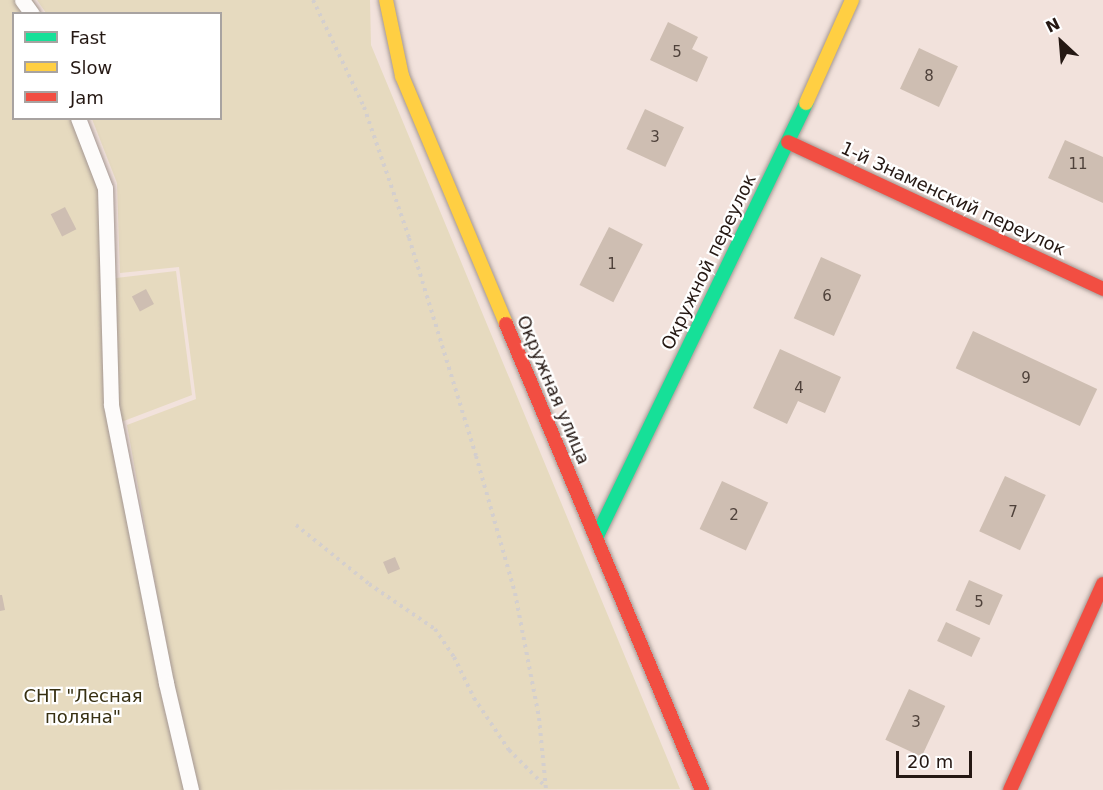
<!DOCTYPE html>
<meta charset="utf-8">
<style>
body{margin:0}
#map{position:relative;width:1103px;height:790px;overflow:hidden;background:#f2e2dc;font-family:"DejaVu Sans",sans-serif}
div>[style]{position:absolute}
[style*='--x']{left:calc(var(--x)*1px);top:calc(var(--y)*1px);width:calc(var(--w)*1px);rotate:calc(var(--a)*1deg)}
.green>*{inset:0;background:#e6dabf}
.building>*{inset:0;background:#cebeb2;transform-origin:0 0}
.path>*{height:4px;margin-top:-2px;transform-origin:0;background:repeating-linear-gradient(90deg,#d4cfce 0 3px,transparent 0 7.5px)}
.roads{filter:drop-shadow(0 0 2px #a49792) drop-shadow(0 0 2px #a49792)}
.lane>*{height:15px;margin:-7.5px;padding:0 7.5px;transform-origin:7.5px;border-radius:7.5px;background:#fdfbfa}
.fast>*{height:14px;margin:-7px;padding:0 7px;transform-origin:7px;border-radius:7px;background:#16e098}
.slow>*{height:14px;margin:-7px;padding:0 7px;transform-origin:7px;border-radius:7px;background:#ffcf43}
.jam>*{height:14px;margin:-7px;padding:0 7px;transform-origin:7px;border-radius:7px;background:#f24e42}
span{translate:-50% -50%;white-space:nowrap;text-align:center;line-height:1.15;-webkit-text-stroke:4.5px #fff;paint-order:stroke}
.number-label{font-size:15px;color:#4f423b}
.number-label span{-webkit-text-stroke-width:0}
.street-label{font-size:18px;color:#251813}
.park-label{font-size:18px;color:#373012}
.legend{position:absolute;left:12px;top:12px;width:210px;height:108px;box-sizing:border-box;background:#fff;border:2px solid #a8a3a1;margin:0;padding:8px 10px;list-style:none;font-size:18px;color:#251813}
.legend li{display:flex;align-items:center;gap:12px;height:30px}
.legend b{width:30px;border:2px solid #a8a3a1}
.north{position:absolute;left:1031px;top:12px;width:60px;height:60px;-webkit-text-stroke:4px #fff;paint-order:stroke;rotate:334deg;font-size:16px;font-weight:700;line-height:24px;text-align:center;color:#251813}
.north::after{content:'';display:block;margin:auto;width:21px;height:27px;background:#251813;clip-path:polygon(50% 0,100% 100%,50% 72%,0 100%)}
.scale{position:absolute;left:896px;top:751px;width:76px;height:27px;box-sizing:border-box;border:3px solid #251813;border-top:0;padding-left:8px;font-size:18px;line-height:21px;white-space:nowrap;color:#251813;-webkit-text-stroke:4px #fff;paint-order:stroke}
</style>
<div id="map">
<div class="green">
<i style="clip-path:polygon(0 0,33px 0,41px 13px,14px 14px,14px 118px,86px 119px,112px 187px,116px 278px,176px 271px,192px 395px,108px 427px,186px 790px,0 790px)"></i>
<i style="clip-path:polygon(37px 0,370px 0,371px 45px,680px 789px,198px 790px,172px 679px,127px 425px,196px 399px,179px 267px,120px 273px,117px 183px,92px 119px,220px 118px,220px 14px,46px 13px)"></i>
</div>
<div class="building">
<i style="clip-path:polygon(668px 22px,698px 37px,692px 49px,708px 57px,697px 82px,650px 60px)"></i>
<i style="left:919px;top:48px;width:43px;height:45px;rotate:25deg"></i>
<i style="left:645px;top:109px;width:43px;height:44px;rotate:25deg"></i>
<i style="clip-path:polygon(1065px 140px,1103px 157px,1103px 203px,1048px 178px)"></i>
<i style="left:65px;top:207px;width:25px;height:16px;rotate:63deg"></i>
<i style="left:609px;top:227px;width:38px;height:65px;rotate:27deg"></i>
<i style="left:821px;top:257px;width:44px;height:67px;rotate:24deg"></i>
<i style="left:146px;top:289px;width:17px;height:16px;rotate:62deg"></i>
<i style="left:973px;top:331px;width:137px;height:41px;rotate:25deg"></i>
<i style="clip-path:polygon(780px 349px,841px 377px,825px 413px,798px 401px,787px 424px,753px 408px)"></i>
<i style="left:1005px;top:476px;width:45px;height:61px;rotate:25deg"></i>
<i style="left:722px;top:481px;width:51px;height:53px;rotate:25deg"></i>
<i style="left:395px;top:557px;width:13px;height:13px;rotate:67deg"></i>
<i style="left:969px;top:580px;width:37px;height:33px;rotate:24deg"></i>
<i style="clip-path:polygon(0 595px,2px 595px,5px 610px,0 611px)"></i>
<i style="left:946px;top:622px;width:38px;height:21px;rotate:25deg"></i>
<i style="left:909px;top:689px;width:40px;height:56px;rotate:25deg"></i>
</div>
<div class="path">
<i style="--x:313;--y:0;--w:119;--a:64.5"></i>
<i style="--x:364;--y:107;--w:139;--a:71"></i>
<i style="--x:409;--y:238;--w:228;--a:72.9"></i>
<i style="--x:476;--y:456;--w:142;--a:74.1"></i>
<i style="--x:515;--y:593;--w:127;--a:79.1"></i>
<i style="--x:539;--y:718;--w:72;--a:84.4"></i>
<i style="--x:296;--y:525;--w:94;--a:38.9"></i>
<i style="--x:369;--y:584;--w:80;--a:34.3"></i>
<i style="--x:435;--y:629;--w:34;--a:56"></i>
<i style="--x:454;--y:657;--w:46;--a:64"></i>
<i style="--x:474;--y:698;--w:63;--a:56.1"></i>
<i style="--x:509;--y:750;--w:51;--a:45"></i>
</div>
<div class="roads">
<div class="lane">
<i style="--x:22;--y:0;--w:17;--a:54"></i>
<i style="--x:78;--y:118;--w:75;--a:68.9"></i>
<i style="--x:105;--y:188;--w:217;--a:88.4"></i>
<i style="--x:111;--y:405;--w:283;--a:78.8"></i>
<i style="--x:166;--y:683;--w:110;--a:76.8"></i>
</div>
<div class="fast">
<i style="--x:596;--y:538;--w:483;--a:-64.2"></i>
</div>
<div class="slow">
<i style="--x:386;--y:0;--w:78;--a:78.1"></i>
<i style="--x:402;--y:76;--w:269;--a:67.2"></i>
<i style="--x:806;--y:103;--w:113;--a:-65.9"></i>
</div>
<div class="jam">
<i style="--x:788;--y:142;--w:348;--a:25"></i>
<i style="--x:506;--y:324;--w:506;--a:67.19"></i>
<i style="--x:1010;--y:790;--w:226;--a:-65.7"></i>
</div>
</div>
<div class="number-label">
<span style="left:677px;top:53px">5</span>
<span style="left:929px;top:77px">8</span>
<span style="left:655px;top:138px">3</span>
<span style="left:1078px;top:165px">11</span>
<span style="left:612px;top:265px">1</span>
<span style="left:827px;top:297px">6</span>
<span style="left:1026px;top:379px">9</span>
<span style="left:799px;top:389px">4</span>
<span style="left:1013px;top:513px">7</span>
<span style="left:734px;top:516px">2</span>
<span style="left:979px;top:603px">5</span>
<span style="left:916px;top:723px">3</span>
</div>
<div class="street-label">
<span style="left:953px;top:199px;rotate:25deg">1-й Знаменский переулок</span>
<span style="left:709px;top:262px;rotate:-64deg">Окружной переулок</span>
<span style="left:553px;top:390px;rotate:67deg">Окружная улица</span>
</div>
<div class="park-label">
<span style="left:83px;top:707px">СНТ "Лесная<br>поляна"</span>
</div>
<ul class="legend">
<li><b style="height:8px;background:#16e098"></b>Fast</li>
<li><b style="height:8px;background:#ffcf43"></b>Slow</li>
<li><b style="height:8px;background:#f24e42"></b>Jam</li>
</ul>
<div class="north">N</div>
<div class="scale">20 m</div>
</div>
